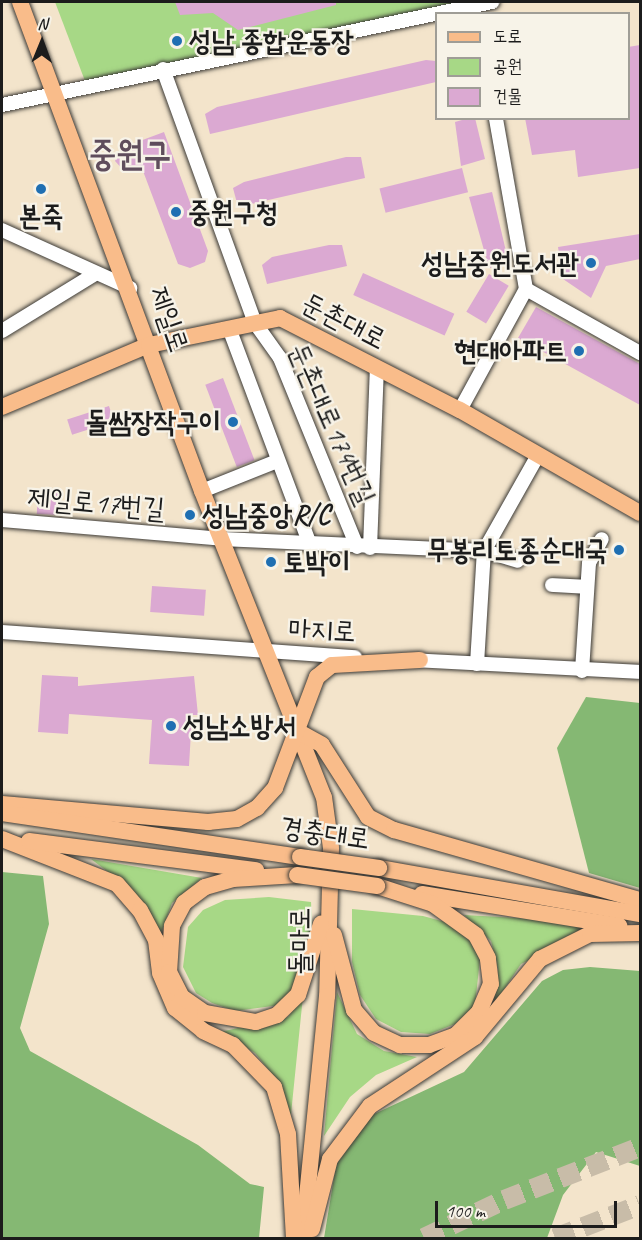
<!DOCTYPE html>
<meta charset="utf-8">
<style>
body{margin:0}
#map{position:relative;width:642px;height:1240px;overflow:hidden;background:#f3e4cb;font-family:Caveat,"Poor Story",sans-serif}
div>[style]{position:absolute}
[style*='--x']{left:calc(var(--x)*1px);top:calc(var(--y)*1px);width:calc(var(--w)*1px);rotate:calc(var(--a)*1deg)}
.green>*{inset:0;background:#a7d886}
.forest>*{inset:0;background:#85b873}
.building>*{inset:0;background:#dba9d2;transform-origin:0 0}
.highway-tunnel>*{height:20px;margin-top:-10px;transform-origin:0;background:repeating-linear-gradient(90deg,#c8bca8 0 20px,transparent 0 30px)}
.roads{filter:drop-shadow(0 0 2px #3c3a36) drop-shadow(0 0 2px #3c3a36)}
.minor>*{height:14px;margin:-7px;padding:0 7px;transform-origin:7px;border-radius:7px;background:#fff}
.major>*{height:16px;margin:-8px;padding:0 8px;transform-origin:8px;border-radius:8px;background:#f9bc8a}
.bridges{filter:drop-shadow(0 0 2px #3c3a36) drop-shadow(0 0 2px #3c3a36)}
.major-bridge>*{height:16px;margin:-8px;padding:0 8px;transform-origin:8px;border-radius:8px;background:#f9bc8a}
.dots>*{width:16px;height:16px;translate:-50% -50%;box-sizing:border-box;border:3px solid #f7f3e8;border-radius:50%}
span{translate:-50% -50%;white-space:nowrap;text-align:center;line-height:1.15;-webkit-text-stroke:4.5px #f7f3e8;paint-order:stroke}
.poi-label{font-size:28px;color:#1c1c1c;font-weight:700}
.left{translate:0 -50%;text-align:left}
.right{translate:-100% -50%;text-align:right}
.street-label{font-size:28px;color:#1c1c1c}
.district-label{font-size:34px;color:#5f4d5c;font-weight:700}
.frame{position:absolute;inset:0;border:3px solid #1c1c1c;pointer-events:none}
.legend{position:absolute;left:435px;top:12px;width:195px;height:108px;box-sizing:border-box;background:#f7f3e8;border:2px solid #9f9d96;margin:0;padding:8px 10px;list-style:none;font-size:18px;color:#1c1c1c}
.legend li{display:flex;align-items:center;gap:12px;height:30px}
.legend b{width:30px;border:2px solid #9f9d96}
.north{position:absolute;left:12px;top:12px;width:60px;height:60px;-webkit-text-stroke:4px #f7f3e8;paint-order:stroke;rotate:1deg;font-size:16px;font-weight:700;line-height:24px;text-align:center;color:#1c1c1c}
.north::after{content:'';display:block;margin:auto;width:21px;height:27px;background:#1c1c1c;clip-path:polygon(50% 0,100% 100%,50% 72%,0 100%)}
.scale{position:absolute;left:435px;top:1201px;width:182px;height:27px;box-sizing:border-box;border:3px solid #1c1c1c;border-top:0;padding-left:8px;font-size:18px;line-height:21px;white-space:nowrap;color:#1c1c1c;-webkit-text-stroke:4px #f7f3e8;paint-order:stroke}
</style>
<div id="map">
<div class="green">
<i style="clip-path:polygon(55px 2px,485px 2px,85px 81px)"></i>
<i style="clip-path:polygon(91px 859px,202px 878px,172px 903px,159px 939px,124px 884px)"></i>
<i style="clip-path:polygon(269px 897px,311px 902px,313px 941px,307px 969px,280px 1005px,235px 1011px,212px 1003px,196px 993px,183px 967px,188px 927px,203px 910px,225px 900px)"></i>
<i style="clip-path:polygon(352px 909px,423px 916px,449px 923px,470px 939px,480px 959px,475px 1005px,455px 1024px,430px 1034px,401px 1032px,376px 1019px,360px 995px,352px 962px)"></i>
<i style="clip-path:polygon(464px 915px,535px 919px,594px 928px,521px 964px,493px 1006px,498px 969px,491px 941px)"></i>
<i style="clip-path:polygon(337px 992px,357px 1034px,384px 1051px,417px 1057px,376px 1075px,350px 1097px,324px 1136px)"></i>
<i style="clip-path:polygon(303px 996px,290px 1124px,272px 1074px,255px 1053px,220px 1032px,288px 1017px)"></i>
</div>
<div class="forest">
<i style="clip-path:polygon(586px 697px,640px 703px,640px 888px,589px 873px,557px 748px)"></i>
<i style="clip-path:polygon(2px 872px,43px 876px,49px 924px,20px 1028px,30px 1051px,198px 1145px,250px 1184px,264px 1187px,259px 1238px,2px 1238px)"></i>
<i style="clip-path:polygon(590px 967px,640px 971px,640px 1166px,596px 1152px,563px 1195px,547px 1238px,324px 1238px,336px 1165px,372px 1115px,464px 1072px,542px 981px,563px 970px)"></i>
</div>
<div class="building">
<i style="clip-path:polygon(175px 2px,336px 2px,336px 5px,238px 30px,213px 13px,180px 15px)"></i>
<i style="clip-path:polygon(640px 45px,640px 168px,578px 177px,575px 150px,532px 155px,525px 118px,628px 118px,628px 47px)"></i>
<i style="clip-path:polygon(426px 60px,436px 61px,436px 82px,210px 134px,205px 114px,217px 107px)"></i>
<i style="clip-path:polygon(469px 118px,475px 118px,485px 159px,461px 166px,455px 122px)"></i>
<i style="clip-path:polygon(164px 132px,208px 251px,205px 262px,190px 268px,178px 264px,143px 171px,125px 172px,115px 161px,121px 148px)"></i>
<i style="clip-path:polygon(346px 157px,361px 157px,365px 178px,238px 207px,233px 188px,244px 182px)"></i>
<i style="left:462px;top:168px;width:25px;height:85px;rotate:76deg"></i>
<i style="clip-path:polygon(492px 192px,509px 264px,489px 268px,469px 197px)"></i>
<i style="clip-path:polygon(640px 234px,640px 259px,606px 266px,591px 298px,563px 279px,558px 247px)"></i>
<i style="clip-path:polygon(329px 245px,342px 245px,347px 266px,267px 284px,262px 265px,272px 257px)"></i>
<i style="left:363px;top:273px;width:100px;height:24px;rotate:24deg"></i>
<i style="left:489px;top:274px;width:23px;height:44px;rotate:31deg"></i>
<i style="clip-path:polygon(536px 307px,640px 364px,640px 405px,518px 338px)"></i>
<i style="left:223px;top:378px;width:88px;height:19px;rotate:69deg"></i>
<i style="left:109px;top:406px;width:16px;height:44px;rotate:72deg"></i>
<i style="left:38px;top:490px;width:22px;height:24px;rotate:3deg"></i>
<i style="left:152px;top:586px;width:54px;height:26px;rotate:4deg"></i>
<i style="clip-path:polygon(42px 675px,78px 677px,78px 686px,194px 676px,198px 715px,192px 715px,189px 766px,149px 764px,152px 720px,69px 714px,68px 734px,38px 732px)"></i>
</div>
<div class="highway-tunnel">
<i style="--x:424;--y:1238;--w:89;--a:-25.4"></i>
<i style="--x:504;--y:1200;--w:146;--a:-21.3"></i>
<i style="--x:555;--y:1238;--w:91;--a:-21.2"></i>
</div>
<div class="roads">
<div class="minor">
<i style="--x:163;--y:69;--w:270;--a:70.1"></i>
<i style="--x:255;--y:323;--w:43;--a:54.5"></i>
<i style="--x:280;--y:358;--w:204;--a:67.8"></i>
<i style="--x:2;--y:105;--w:501;--a:-11.87"></i>
<i style="--x:2;--y:230;--w:141;--a:24.4"></i>
<i style="--x:526;--y:289;--w:131;--a:29.3"></i>
<i style="--x:229;--y:328;--w:232;--a:69.5"></i>
<i style="--x:2;--y:331;--w:109;--a:-31.5"></i>
<i style="--x:460;--y:410;--w:138;--a:-61.4"></i>
<i style="--x:526;--y:289;--w:174;--a:-100"></i>
<i style="--x:202;--y:491;--w:81;--a:-21.8"></i>
<i style="--x:2;--y:520;--w:221;--a:4.9"></i>
<i style="--x:222;--y:539;--w:262;--a:2.6"></i>
<i style="--x:484;--y:551;--w:35;--a:16"></i>
<i style="--x:370;--y:548;--w:180;--a:-87.8"></i>
<i style="--x:552;--y:585;--w:35;--a:3"></i>
<i style="--x:2;--y:632;--w:354;--a:4.1"></i>
<i style="--x:411;--y:660;--w:229;--a:3"></i>
<i style="--x:477;--y:664;--w:113;--a:-86.5"></i>
<i style="--x:484;--y:551;--w:110;--a:-60.6"></i>
<i style="--x:582;--y:671;--w:108;--a:-86.3"></i>
<i style="--x:589;--y:563;--w:27;--a:-62"></i>
</div>
<div class="major">
<i style="--x:20;--y:2;--w:522;--a:69.59"></i>
<i style="--x:202;--y:491;--w:329;--a:68.3"></i>
<i style="--x:324;--y:797;--w:51;--a:82.2"></i>
<i style="--x:331;--y:848;--w:148;--a:91.5"></i>
<i style="--x:327;--y:996;--w:243;--a:95.7"></i>
<i style="--x:2;--y:407;--w:160;--a:-22.9"></i>
<i style="--x:149;--y:345;--w:134;--a:-11.6"></i>
<i style="--x:280;--y:318;--w:202;--a:27.1"></i>
<i style="--x:460;--y:410;--w:207;--a:29.8"></i>
<i style="--x:299;--y:732;--w:26;--a:29"></i>
<i style="--x:322;--y:745;--w:85;--a:57.4"></i>
<i style="--x:368;--y:817;--w:29;--a:27"></i>
<i style="--x:394;--y:830;--w:256;--a:15.9"></i>
<i style="--x:2;--y:804;--w:207;--a:5"></i>
<i style="--x:208;--y:822;--w:29;--a:-6"></i>
<i style="--x:237;--y:819;--w:23;--a:-29"></i>
<i style="--x:257;--y:808;--w:27;--a:-48"></i>
<i style="--x:275;--y:788;--w:119;--a:-69.3"></i>
<i style="--x:317;--y:677;--w:19;--a:-39"></i>
<i style="--x:332;--y:665;--w:88;--a:-3.3"></i>
<i style="--x:2;--y:813;--w:301;--a:8.4"></i>
<i style="--x:2;--y:839;--w:123;--a:21.4"></i>
<i style="--x:117;--y:884;--w:35;--a:49"></i>
<i style="--x:140;--y:910;--w:34;--a:62"></i>
<i style="--x:156;--y:940;--w:33;--a:83"></i>
<i style="--x:160;--y:973;--w:38;--a:67"></i>
<i style="--x:175;--y:1008;--w:36;--a:39"></i>
<i style="--x:203;--y:1031;--w:33;--a:25"></i>
<i style="--x:233;--y:1045;--w:59;--a:45.7"></i>
<i style="--x:274;--y:1087;--w:49;--a:73.4"></i>
<i style="--x:288;--y:1134;--w:104;--a:86.7"></i>
<i style="--x:29;--y:841;--w:229;--a:7.3"></i>
<i style="--x:379;--y:868;--w:265;--a:10"></i>
<i style="--x:297;--y:875;--w:64;--a:176.4"></i>
<i style="--x:233;--y:879;--w:29;--a:164"></i>
<i style="--x:205;--y:887;--w:26;--a:143"></i>
<i style="--x:184;--y:903;--w:26;--a:118"></i>
<i style="--x:172;--y:926;--w:46;--a:93.7"></i>
<i style="--x:169;--y:972;--w:28;--a:63"></i>
<i style="--x:182;--y:997;--w:28;--a:35"></i>
<i style="--x:205;--y:1013;--w:52;--a:10"></i>
<i style="--x:256;--y:1022;--w:22;--a:-18"></i>
<i style="--x:277;--y:1015;--w:29;--a:-44"></i>
<i style="--x:298;--y:995;--w:75;--a:-72.1"></i>
<i style="--x:422;--y:894;--w:200;--a:9.2"></i>
<i style="--x:334;--y:935;--w:78;--a:75.1"></i>
<i style="--x:354;--y:1010;--w:30;--a:49"></i>
<i style="--x:374;--y:1033;--w:29;--a:25"></i>
<i style="--x:400;--y:1045;--w:29;--a:0"></i>
<i style="--x:429;--y:1045;--w:29;--a:-20"></i>
<i style="--x:456;--y:1035;--w:33;--a:-45"></i>
<i style="--x:479;--y:1012;--w:30;--a:-67"></i>
<i style="--x:491;--y:984;--w:26;--a:-97"></i>
<i style="--x:488;--y:958;--w:26;--a:-118"></i>
<i style="--x:476;--y:935;--w:53;--a:-144.2"></i>
<i style="--x:433;--y:904;--w:59;--a:-162.2"></i>
<i style="--x:312;--y:1229;--w:72;--a:-75.6"></i>
<i style="--x:330;--y:1159;--w:66;--a:-53"></i>
<i style="--x:370;--y:1106;--w:126;--a:-33.3"></i>
<i style="--x:475;--y:1037;--w:102;--a:-50.2"></i>
<i style="--x:540;--y:959;--w:56;--a:-26.6"></i>
<i style="--x:590;--y:934;--w:50;--a:-1.1"></i>
</div>
</div>
<div class="bridges">
<div class="major-bridge">
<i style="--x:300;--y:857;--w:80;--a:7.9"></i>
<i style="--x:297;--y:875;--w:81;--a:7.8"></i>
</div>
</div>
<div class="dots">
<i style="left:177px;top:41px;background:#1f6fb2"></i>
<i style="left:41px;top:189px;background:#1f6fb2"></i>
<i style="left:176px;top:212px;background:#1f6fb2"></i>
<i style="left:591px;top:263px;background:#1f6fb2"></i>
<i style="left:579px;top:351px;background:#1f6fb2"></i>
<i style="left:233px;top:422px;background:#1f6fb2"></i>
<i style="left:190px;top:515px;background:#1f6fb2"></i>
<i style="left:619px;top:550px;background:#1f6fb2"></i>
<i style="left:271px;top:562px;background:#1f6fb2"></i>
<i style="left:171px;top:726px;background:#1f6fb2"></i>
</div>
<div class="poi-label">
<span class="left" style="left:189px;top:41px">성남 종합운동장</span>
<span class="left" style="left:188px;top:212px">중원구청</span>
<span style="left:41px;top:216px">본죽</span>
<span class="right" style="left:579px;top:263px">성남중원도서관</span>
<span class="right" style="left:567px;top:351px">현대아파트</span>
<span class="right" style="left:221px;top:422px">돌쌈장작구이</span>
<span class="left" style="left:202px;top:515px">성남중앙R/C</span>
<span class="right" style="left:607px;top:550px">무봉리토종순대국</span>
<span class="left" style="left:283px;top:562px">토박이</span>
<span class="left" style="left:183px;top:726px">성남소방서</span>
</div>
<div class="street-label">
<span style="left:169px;top:319px;rotate:71deg">제일로</span>
<span style="left:344px;top:321px;rotate:27deg">둔촌대로</span>
<span style="left:332px;top:424px;rotate:66deg">둔촌대로174번길</span>
<span style="left:96px;top:503px;rotate:5deg">제일로17번길</span>
<span style="left:322px;top:630px;rotate:3deg">마지로</span>
<span style="left:325px;top:833px;rotate:8deg">경충대로</span>
<span style="left:300px;top:941px;rotate:-90deg">돌마로</span>
</div>
<div class="district-label">
<span style="left:130px;top:154px">중원구</span>
</div>
<div class="frame"></div>
<ul class="legend">
<li><b style="height:8px;background:#f9bc8a"></b>도로</li>
<li><b style="height:16px;background:#a7d886"></b>공원</li>
<li><b style="height:16px;background:#dba9d2"></b>건물</li>
</ul>
<div class="north">N</div>
<div class="scale">100 m</div>
</div>
